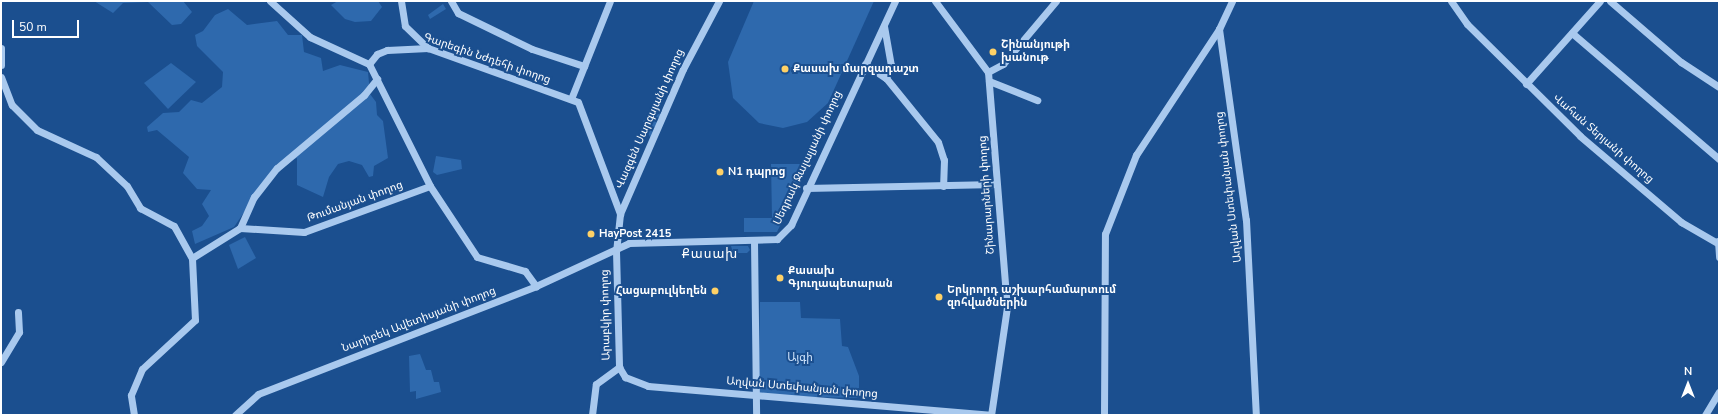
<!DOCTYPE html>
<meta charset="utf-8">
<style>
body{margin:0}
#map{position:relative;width:1720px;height:416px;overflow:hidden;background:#1b4f8f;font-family:"Nunito Sans","Noto Sans Armenian",sans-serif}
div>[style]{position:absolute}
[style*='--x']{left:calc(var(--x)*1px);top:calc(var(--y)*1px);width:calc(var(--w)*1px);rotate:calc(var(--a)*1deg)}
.green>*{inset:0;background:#2e69ad}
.minor>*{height:7px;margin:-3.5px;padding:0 3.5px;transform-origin:3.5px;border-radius:3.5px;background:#a9c9ee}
.dots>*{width:11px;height:11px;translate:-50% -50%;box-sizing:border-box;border:2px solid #1b4f8f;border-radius:50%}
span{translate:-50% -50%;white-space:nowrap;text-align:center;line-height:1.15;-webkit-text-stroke:4px #1b4f8f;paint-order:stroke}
.poi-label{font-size:11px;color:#fff;font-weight:700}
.left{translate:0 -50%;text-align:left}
.right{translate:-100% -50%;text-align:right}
.street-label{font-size:11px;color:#fff}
.park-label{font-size:11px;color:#cfe3fa}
.quarter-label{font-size:13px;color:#fff;letter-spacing:1px}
.frame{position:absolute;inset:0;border:2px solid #fff;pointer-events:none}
.north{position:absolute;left:1668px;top:364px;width:40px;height:40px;-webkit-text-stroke:3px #1b4f8f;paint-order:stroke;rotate:0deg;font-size:11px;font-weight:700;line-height:16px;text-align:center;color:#fff}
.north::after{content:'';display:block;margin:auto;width:14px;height:18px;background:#fff;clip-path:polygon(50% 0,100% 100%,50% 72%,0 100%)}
.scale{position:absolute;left:12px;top:20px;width:67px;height:18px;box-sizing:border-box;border:2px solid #fff;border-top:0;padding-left:5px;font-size:12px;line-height:14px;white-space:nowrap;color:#fff;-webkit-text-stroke:3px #1b4f8f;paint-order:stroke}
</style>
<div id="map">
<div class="green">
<i style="clip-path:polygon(94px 1px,183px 1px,192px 12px,181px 24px,172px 25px,148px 2px,123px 3px,113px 13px)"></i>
<i style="clip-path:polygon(338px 1px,378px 1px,382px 7px,371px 21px,355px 22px,345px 19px,331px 5px)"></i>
<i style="clip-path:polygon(754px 1px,874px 1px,828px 103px,807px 122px,783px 128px,759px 123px,733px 98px,728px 62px)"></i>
<i style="clip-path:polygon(443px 4px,446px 9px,430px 19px,428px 15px)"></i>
<i style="clip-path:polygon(228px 9px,247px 25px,277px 21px,288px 35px,302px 35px,304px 52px,321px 58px,323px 71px,340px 65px,368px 72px,370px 94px,376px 102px,377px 115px,383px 121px,388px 158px,374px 166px,373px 176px,369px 177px,362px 165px,349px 161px,338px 164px,329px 177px,323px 197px,297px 185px,297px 158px,277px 164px,234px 227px,195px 244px,192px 231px,202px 226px,209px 216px,202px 204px,211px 190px,197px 189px,183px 173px,189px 157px,157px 130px,148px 132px,147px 127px,163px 113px,179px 112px,191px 100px,202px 103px,222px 87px,223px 72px,197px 46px,195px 35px,203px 31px,215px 15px)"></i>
<i style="clip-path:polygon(171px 63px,196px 82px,168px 109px,144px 83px)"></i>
<i style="clip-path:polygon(663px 112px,666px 118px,653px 144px,643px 121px)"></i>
<i style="clip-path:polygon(436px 156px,461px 160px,462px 169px,437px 175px,433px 172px)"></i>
<i style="clip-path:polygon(771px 164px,810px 164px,777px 232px,744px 232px,744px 218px,772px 218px)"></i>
<i style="clip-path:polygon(245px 237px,256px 258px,238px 269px,229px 245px)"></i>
<i style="clip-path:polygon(731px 246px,748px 246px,750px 250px,747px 253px,733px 253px)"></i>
<i style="clip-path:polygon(760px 302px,800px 302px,801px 318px,840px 319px,842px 346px,848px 347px,859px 376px,859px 398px,758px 396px)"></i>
<i style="clip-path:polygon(420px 354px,426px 370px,431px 370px,434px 382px,439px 382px,441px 392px,416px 399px,416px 391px,410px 392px,409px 356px)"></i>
</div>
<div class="minor">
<i style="--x:270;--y:1;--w:54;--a:42"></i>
<i style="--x:310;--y:37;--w:65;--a:24.6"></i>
<i style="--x:401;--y:1;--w:25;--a:81"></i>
<i style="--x:405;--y:26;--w:32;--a:44"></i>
<i style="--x:451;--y:1;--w:14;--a:60"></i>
<i style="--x:458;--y:13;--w:82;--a:25.9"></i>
<i style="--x:532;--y:49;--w:55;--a:18.1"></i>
<i style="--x:719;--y:1;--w:77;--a:117.9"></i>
<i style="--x:683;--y:69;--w:158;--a:113.5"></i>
<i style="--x:620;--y:214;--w:37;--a:96"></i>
<i style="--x:616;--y:251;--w:116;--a:88.5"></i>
<i style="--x:619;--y:367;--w:12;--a:59"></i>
<i style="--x:625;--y:377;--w:25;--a:21"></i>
<i style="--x:648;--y:386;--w:343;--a:4.8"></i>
<i style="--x:935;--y:1;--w:89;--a:53.3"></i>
<i style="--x:1451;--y:1;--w:28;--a:55"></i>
<i style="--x:1467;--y:24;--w:159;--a:44.7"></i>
<i style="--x:1580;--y:136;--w:133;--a:40.4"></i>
<i style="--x:1681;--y:222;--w:44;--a:30.1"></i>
<i style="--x:1610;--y:1;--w:94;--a:40.7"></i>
<i style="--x:1681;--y:62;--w:45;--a:33.3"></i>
<i style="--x:884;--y:26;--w:40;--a:80"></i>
<i style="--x:891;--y:65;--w:14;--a:111"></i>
<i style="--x:1219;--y:29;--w:193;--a:82"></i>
<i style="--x:1246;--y:220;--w:195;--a:87.1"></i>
<i style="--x:1572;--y:33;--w:194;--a:40.6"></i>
<i style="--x:1;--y:48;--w:17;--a:90"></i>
<i style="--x:369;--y:64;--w:13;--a:-51"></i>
<i style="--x:377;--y:54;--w:11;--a:-22"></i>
<i style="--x:387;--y:50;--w:41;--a:-2.8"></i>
<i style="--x:428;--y:48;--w:159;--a:19.8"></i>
<i style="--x:578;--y:102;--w:120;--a:69.4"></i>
<i style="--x:369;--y:64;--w:136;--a:63.4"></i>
<i style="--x:430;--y:186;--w:85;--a:56.5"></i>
<i style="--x:477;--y:257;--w:50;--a:16.3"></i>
<i style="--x:525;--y:271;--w:19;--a:54"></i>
<i style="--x:865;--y:64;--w:25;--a:34"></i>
<i style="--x:886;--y:78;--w:82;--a:50.9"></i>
<i style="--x:938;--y:142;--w:19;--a:72"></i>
<i style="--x:944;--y:160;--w:26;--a:92"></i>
<i style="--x:988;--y:72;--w:236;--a:85.4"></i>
<i style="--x:1007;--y:307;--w:109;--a:98.4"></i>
<i style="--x:988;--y:72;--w:17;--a:-28"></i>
<i style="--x:1003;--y:64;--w:82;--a:-49.9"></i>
<i style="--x:1;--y:77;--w:30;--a:69"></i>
<i style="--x:12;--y:105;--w:35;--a:45"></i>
<i style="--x:37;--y:130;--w:65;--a:24.6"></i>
<i style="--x:96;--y:157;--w:42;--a:43.1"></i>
<i style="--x:127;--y:186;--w:26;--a:59"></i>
<i style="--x:140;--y:208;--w:38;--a:28"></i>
<i style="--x:174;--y:226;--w:37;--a:61"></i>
<i style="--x:989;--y:81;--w:52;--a:21.6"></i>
<i style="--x:1526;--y:84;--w:111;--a:-48.3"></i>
<i style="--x:571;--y:99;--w:105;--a:-68.3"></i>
<i style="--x:806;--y:188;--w:190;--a:-1.2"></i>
<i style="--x:240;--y:228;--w:34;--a:-66"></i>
<i style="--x:254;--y:197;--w:37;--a:-52"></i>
<i style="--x:277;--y:168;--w:114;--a:-40"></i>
<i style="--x:364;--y:95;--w:21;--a:-51"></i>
<i style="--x:754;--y:241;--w:174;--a:89.3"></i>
<i style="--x:1718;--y:241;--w:16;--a:86"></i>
<i style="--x:1;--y:362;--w:35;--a:-59"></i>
<i style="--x:19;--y:332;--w:20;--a:-93"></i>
<i style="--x:134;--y:415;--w:20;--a:-99"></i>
<i style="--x:131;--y:395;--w:28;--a:-67"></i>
<i style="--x:142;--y:369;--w:72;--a:-42.8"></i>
<i style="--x:195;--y:320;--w:62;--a:-92.8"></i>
<i style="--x:192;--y:258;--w:57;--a:-32"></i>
<i style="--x:240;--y:228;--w:64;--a:3.6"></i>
<i style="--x:304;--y:232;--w:134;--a:-20.1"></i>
<i style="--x:235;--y:415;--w:31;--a:-42"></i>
<i style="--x:258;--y:394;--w:298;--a:-21.2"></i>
<i style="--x:536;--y:286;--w:102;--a:-24.8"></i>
<i style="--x:629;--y:243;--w:148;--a:-1.5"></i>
<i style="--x:777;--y:239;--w:20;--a:-45"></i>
<i style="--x:791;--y:225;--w:247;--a:-65.1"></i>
<i style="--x:592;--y:415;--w:31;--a:-83"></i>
<i style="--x:596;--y:384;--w:29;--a:-36"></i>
<i style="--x:1104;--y:415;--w:181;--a:-89.7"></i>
<i style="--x:1105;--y:234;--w:85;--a:-68.6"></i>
<i style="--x:1136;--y:155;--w:151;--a:-56.6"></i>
<i style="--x:1219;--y:29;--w:31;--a:-65"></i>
<i style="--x:1705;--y:415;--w:27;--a:-59"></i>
</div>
<div class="dots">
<i style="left:993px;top:52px;background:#ffd166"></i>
<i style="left:785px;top:69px;background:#ffd166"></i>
<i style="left:720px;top:172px;background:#ffd166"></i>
<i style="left:591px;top:234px;background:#ffd166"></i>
<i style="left:780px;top:278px;background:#ffd166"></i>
<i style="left:715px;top:291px;background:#ffd166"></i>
<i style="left:939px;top:297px;background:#ffd166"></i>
</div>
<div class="poi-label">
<span class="left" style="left:1001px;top:52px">Շինանյութի<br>խանութ</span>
<span class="left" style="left:793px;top:69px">Քասախ մարզադաշտ</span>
<span class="left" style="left:728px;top:172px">N1 դպրոց</span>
<span class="left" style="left:599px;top:234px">HayPost 2415</span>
<span class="left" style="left:788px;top:278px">Քասախ<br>Գյուղապետարան</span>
<span class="right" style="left:707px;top:291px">Հացաբուլկեղեն</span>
<span class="left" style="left:947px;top:297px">Երկրորդ աշխարհամարտում<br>զոհվածներին</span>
</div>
<div class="street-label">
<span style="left:487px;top:59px;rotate:19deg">Գարեգին Նժդեհի փողոց</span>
<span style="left:650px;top:119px;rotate:-66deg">Վազգեն Սարգսյանի փողոց</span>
<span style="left:1603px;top:139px;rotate:41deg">Վահան Տերյանի փողոց</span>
<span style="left:808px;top:158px;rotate:-65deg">Սեդրակ Ջալալյանի փողոց</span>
<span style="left:1229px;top:187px;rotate:-97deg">Աղվան Ստեփանյան փողոց</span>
<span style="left:987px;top:195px;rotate:-94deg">Շինարարների փողոց</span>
<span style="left:355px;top:202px;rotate:-20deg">Թումանյան փողոց</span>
<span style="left:606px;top:315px;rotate:-91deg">Արաբկիր փողոց</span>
<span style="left:419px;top:320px;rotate:-21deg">Նարիբեկ Ավետիսյանի փողոց</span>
<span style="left:802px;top:388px;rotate:5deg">Աղվան Ստեփանյան փողոց</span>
</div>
<div class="park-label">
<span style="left:800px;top:358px">Այգի</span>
</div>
<div class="quarter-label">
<span style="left:710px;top:254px">Քասախ</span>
</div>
<div class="frame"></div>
<div class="north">N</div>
<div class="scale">50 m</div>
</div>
